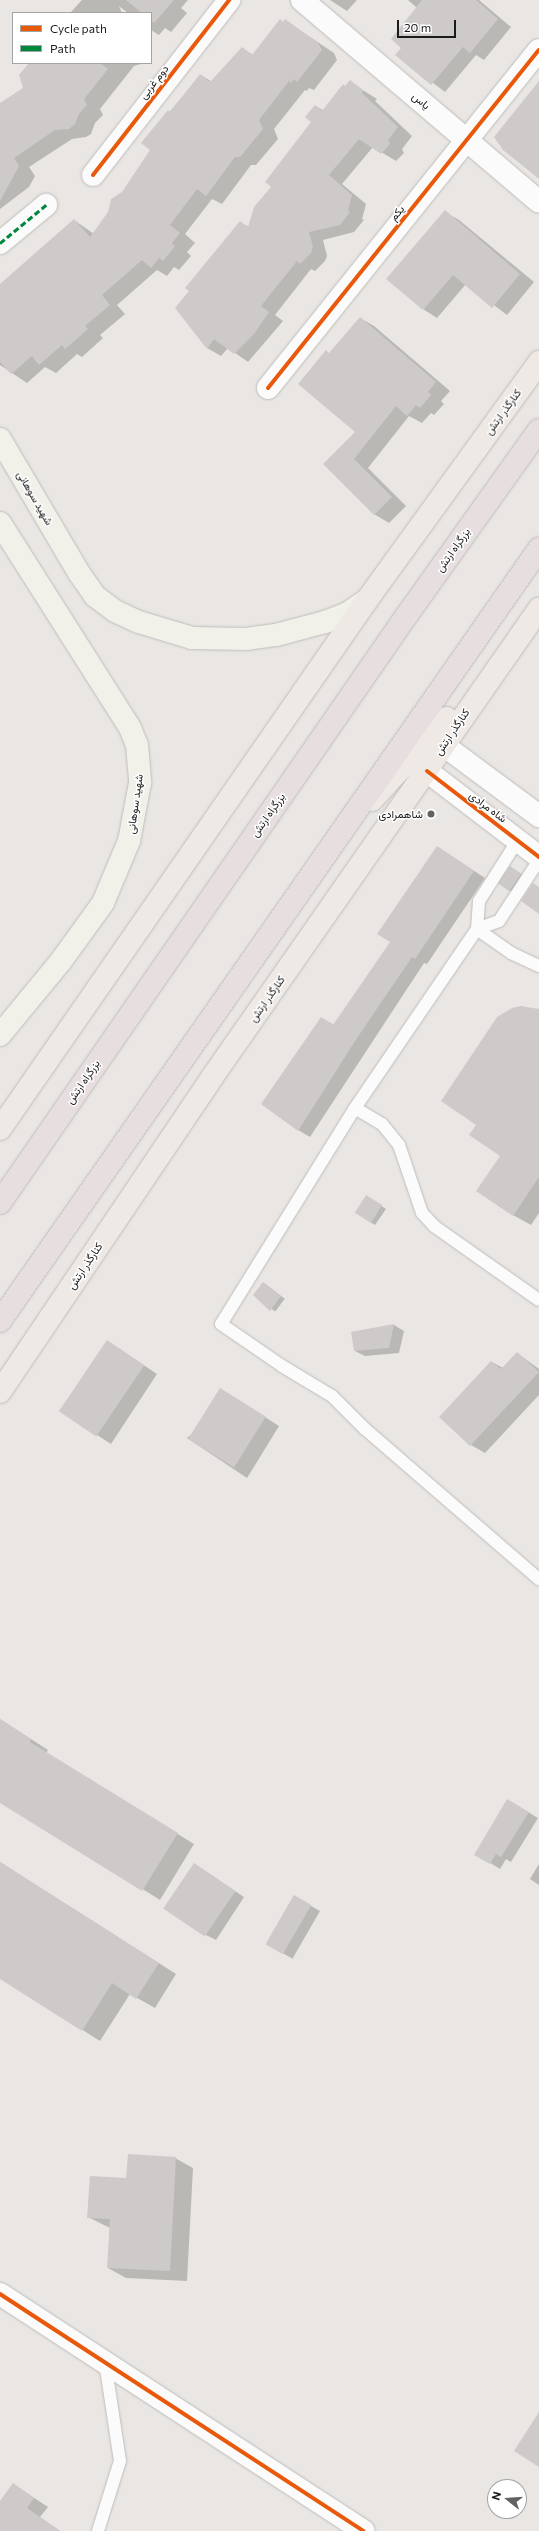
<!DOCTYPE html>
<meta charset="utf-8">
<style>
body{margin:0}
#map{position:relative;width:539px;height:2531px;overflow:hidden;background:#e9e6e3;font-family:Commissioner,Vazirmatn,sans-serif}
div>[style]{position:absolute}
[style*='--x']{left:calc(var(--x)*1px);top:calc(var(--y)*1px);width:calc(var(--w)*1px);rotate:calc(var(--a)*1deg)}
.shadow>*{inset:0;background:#0003;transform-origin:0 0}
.building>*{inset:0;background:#cecac9;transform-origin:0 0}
.roads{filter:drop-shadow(0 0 1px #bfbdbc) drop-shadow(0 0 1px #bfbdbc)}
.lane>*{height:12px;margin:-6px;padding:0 6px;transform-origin:6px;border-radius:6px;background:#fcfbfb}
.street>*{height:22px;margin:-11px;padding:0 11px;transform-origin:11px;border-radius:11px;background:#fcfbfb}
.secondary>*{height:22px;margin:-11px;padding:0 11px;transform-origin:11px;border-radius:11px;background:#f1f0e9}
.primary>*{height:22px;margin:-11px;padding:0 11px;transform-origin:11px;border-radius:11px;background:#eee9e4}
.highway>*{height:22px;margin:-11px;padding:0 11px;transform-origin:11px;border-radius:11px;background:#e7dee0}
.quiet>*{height:3px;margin-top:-1.5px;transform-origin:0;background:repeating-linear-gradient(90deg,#00873e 0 6px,transparent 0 9px)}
.cycleway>*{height:4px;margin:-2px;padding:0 2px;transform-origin:2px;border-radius:2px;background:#e8590c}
.dots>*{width:11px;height:11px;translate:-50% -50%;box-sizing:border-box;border:2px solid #fff;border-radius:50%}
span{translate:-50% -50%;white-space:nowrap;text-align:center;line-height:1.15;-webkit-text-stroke:3px #fff;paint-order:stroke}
.street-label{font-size:11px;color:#1b1b1b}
.poi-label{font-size:11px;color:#1b1b1b}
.right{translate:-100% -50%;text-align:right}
.legend{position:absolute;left:12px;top:12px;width:140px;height:52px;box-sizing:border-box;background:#fff;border:1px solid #a4a4a4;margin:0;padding:5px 7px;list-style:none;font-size:12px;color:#1b1b1b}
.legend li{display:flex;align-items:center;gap:8px;height:20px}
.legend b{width:20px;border:1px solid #a4a4a4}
.north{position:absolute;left:487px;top:2479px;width:40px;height:40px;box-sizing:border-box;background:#fff;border:1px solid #a4a4a4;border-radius:50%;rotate:287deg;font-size:11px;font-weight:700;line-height:16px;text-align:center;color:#1b1b1b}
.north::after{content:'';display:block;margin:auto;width:14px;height:18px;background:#636261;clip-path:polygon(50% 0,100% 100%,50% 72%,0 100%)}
.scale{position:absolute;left:397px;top:20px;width:59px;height:18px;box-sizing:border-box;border:2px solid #1b1b1b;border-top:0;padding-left:5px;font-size:12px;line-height:14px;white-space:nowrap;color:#1b1b1b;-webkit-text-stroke:3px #fff;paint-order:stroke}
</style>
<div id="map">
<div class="shadow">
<i style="clip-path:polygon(82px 0,188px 0,181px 8px,187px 13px,171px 32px,165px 28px,159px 35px,151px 30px,151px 13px,128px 13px,119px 6px,122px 13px,70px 13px)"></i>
<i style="clip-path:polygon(330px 0,357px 0,347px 11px)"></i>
<i style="clip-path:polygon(408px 0,479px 0,511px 27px,484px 60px,476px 55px,445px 92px,396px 55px,402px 48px,417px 8px)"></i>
<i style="clip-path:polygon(286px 21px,334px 53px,337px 60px,314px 90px,309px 88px,307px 91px,305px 90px,274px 129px,278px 139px,256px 165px,251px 165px,222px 204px,212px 199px,185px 234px,195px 243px,187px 252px,191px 256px,179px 270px,174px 267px,167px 276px,157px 270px,117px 305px,125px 314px,100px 335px,103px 338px,82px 357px,77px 354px,56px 373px,45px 367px,27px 383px,0 365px,0 285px,74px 220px,94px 234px,152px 150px,143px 143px,201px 75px,212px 82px,242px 48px,253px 55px)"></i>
<i style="clip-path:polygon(30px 63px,144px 63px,134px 66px,100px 109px,103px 115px,95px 123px,91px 134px,86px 137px,72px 139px,29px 167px,35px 176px,29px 187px,0 209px,0 105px,24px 88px)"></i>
<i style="clip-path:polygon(350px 82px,377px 99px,375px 101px,412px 136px,402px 149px,404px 153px,396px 161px,373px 147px,342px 184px,366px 204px,362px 219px,364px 220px,354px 232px,323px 240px,327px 256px,325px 261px,315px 271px,311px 269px,275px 315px,283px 321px,248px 362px,228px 348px,221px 356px,207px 348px,190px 291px,240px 222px,249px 227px,312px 122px,316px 106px,324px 111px)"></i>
<i style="clip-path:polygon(445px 212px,459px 220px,534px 282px,507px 315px,466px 284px,437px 318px,423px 309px)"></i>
<i style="clip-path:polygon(360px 318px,374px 326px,450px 391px,441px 401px,444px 404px,434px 415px,431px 413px,422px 423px,409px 416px,368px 468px,406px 506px,389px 523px,374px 514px,325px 464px,357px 432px,330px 354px)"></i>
<i style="clip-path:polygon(438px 847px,485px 878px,427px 964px,424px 963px,310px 1137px,298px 1130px,322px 1018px,334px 1025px,391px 942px)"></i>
<i style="left:511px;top:867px;width:23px;height:20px;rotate:34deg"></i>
<i style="clip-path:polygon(539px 1012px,539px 1213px,531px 1225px,513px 1215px,502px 1155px,477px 1124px)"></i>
<i style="clip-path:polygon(371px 1199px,386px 1209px,375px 1225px,370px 1222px)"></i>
<i style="left:264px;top:1283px;width:26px;height:16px;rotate:37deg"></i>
<i style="clip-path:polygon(394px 1325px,404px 1331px,399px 1353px,365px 1356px,355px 1351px,352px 1332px)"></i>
<i style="clip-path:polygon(121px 1350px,157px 1374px,111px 1444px,60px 1411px)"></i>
<i style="clip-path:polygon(517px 1353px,539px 1369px,539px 1395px,485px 1453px,471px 1445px,440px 1417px,492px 1362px,503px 1368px)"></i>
<i style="clip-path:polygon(235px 1398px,279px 1426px,247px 1478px,187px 1438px)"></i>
<i style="clip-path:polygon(0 1719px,48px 1750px,46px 1753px,194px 1844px,160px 1900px,0 1799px)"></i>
<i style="clip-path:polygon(508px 1800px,538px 1818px,511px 1862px,506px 1859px,500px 1869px,476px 1854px)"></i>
<i style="clip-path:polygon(0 1862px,176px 1974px,155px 2008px,130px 1994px,100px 2041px,0 1978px)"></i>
<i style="clip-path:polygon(539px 1864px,539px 1885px,530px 1879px)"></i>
<i style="clip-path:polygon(203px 1870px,244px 1897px,216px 1940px,206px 1935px)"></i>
<i style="left:294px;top:1896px;width:30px;height:55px;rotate:30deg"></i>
<i style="clip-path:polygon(175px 2158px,193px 2168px,187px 2281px,126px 2278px,108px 2268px,110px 2228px,88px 2217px,127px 2179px)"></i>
<i style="clip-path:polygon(13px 2484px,48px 2507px,40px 2517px,60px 2531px,0 2531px,0 2503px)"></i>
</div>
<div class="building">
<i style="clip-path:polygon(126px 0,174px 0,154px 23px,151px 20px,151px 13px,142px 13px)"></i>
<i style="clip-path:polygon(422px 0,476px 0,498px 19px,470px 53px,463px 47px,431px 85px,395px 55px,401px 48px,391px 39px)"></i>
<i style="clip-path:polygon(280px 19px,283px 22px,285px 19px,318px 43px,322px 50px,297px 82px,294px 79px,291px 83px,289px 81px,259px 120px,263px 129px,240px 157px,235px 157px,206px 196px,197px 189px,170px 225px,180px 233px,172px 243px,175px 246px,163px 261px,159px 258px,151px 268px,142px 260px,102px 295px,110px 305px,85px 326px,88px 329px,65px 349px,62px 345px,39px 365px,32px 356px,11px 374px,0 362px,0 284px,74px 219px,90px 237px,108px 212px,111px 199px,122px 192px,150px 150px,141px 143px,168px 110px,170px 112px,200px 74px,210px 82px,242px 47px,252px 55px)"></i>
<i style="clip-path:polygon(29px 63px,100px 63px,108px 69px,84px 99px,87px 105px,79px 114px,75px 124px,69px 129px,55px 130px,14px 158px,19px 166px,0 201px,0 103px,23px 88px,19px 75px)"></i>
<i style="clip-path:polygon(350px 80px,363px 90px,362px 93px,398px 127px,388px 140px,390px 144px,381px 154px,359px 139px,329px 175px,352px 195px,348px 210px,350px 212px,340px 225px,309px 232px,313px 247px,311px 253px,300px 264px,297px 261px,261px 306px,269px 312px,254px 334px,234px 354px,214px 339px,207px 349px,175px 308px,189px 291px,185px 288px,240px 221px,248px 227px,254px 207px,271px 187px,265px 182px,311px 122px,305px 117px,315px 105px,322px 111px,343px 84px,345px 86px)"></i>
<i style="clip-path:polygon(539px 81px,539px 179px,503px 150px,494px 137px)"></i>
<i style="clip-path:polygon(445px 210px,520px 274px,492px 308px,453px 275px,423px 310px,386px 279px)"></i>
<i style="clip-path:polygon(360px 317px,436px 382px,428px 392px,431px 395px,420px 408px,416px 405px,407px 416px,396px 406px,354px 459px,392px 497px,374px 515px,323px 464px,355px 432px,298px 384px,326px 350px,329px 353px)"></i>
<i style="clip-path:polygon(437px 846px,474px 871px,415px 959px,412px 957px,355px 1041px,298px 1131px,261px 1104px,321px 1017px,333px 1025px,390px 942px,377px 934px)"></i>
<i style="left:510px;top:866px;width:14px;height:21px;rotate:36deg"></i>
<i style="clip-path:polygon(533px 883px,539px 887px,539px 914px,521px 901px)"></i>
<i style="clip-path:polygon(521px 1006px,539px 1009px,539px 1177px,513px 1216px,476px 1191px,500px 1156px,469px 1135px,476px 1125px,441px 1101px,497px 1017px,512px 1008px)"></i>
<i style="left:366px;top:1195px;width:19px;height:21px;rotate:32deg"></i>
<i style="clip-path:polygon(263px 1282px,281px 1296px,270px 1311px,253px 1295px)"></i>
<i style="clip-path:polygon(394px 1324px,389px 1348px,354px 1351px,351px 1332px)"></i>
<i style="left:107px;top:1340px;width:45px;height:86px;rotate:34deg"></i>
<i style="clip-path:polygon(517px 1352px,539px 1372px,470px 1446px,439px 1417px,491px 1361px,501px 1369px)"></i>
<i style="left:220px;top:1388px;width:54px;height:60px;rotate:32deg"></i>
<i style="clip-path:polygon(0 1719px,31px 1739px,30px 1742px,178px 1833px,142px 1891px,0 1803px)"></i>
<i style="clip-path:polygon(507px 1799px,529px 1812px,501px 1857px,496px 1854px,490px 1864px,474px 1855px)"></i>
<i style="clip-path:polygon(0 1862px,159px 1963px,136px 1999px,112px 1983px,82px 2031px,0 1979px)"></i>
<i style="left:194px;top:1863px;width:50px;height:55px;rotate:34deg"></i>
<i style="left:294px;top:1895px;width:20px;height:57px;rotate:30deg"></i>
<i style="clip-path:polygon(128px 2154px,176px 2157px,170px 2271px,107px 2268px,110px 2219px,87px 2218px,90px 2176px,126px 2178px)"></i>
<i style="clip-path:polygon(539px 2412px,539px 2467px,514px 2451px)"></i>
<i style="clip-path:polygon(13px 2483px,34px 2498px,27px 2508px,60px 2531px,0 2531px,0 2501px)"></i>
</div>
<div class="roads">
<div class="lane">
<i style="--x:518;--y:840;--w:72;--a:122.6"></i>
<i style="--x:479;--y:901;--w:28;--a:94"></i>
<i style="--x:477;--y:929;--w:217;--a:124.3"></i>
<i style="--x:355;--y:1108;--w:254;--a:121.8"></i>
<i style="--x:221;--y:1324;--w:74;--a:34.5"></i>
<i style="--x:282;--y:1366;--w:58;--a:31"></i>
<i style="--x:332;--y:1396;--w:47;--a:45"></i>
<i style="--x:365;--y:1429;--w:230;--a:40.8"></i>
<i style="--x:477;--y:929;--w:23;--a:-20"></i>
<i style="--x:499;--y:921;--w:73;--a:-56.7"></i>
<i style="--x:477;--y:929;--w:42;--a:35.2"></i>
<i style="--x:511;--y:953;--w:31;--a:25"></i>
<i style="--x:355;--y:1108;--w:31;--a:31"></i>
<i style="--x:382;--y:1124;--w:27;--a:51"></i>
<i style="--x:399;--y:1145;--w:72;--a:71.3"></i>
<i style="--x:422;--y:1213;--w:18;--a:47"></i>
<i style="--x:434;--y:1226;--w:128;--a:35.2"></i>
<i style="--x:98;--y:2531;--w:73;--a:-72.6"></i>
<i style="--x:120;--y:2461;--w:100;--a:-98.6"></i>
</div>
<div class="street">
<i style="--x:302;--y:0;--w:311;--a:40.4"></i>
<i style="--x:93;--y:175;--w:222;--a:-52.1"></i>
<i style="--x:0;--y:243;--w:60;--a:-39.6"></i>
<i style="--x:268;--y:388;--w:433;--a:-51.3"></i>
<i style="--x:442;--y:744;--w:121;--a:36.6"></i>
<i style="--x:427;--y:771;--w:141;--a:37.5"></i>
<i style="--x:0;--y:2294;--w:434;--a:33.1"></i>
</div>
<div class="secondary">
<i style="--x:0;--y:439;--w:156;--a:59.5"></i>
<i style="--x:79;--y:573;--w:28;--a:55"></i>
<i style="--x:95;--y:596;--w:25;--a:37"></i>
<i style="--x:115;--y:611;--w:26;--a:25"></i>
<i style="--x:139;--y:622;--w:55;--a:16.8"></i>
<i style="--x:192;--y:638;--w:54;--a:1.1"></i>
<i style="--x:246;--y:639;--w:30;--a:-8"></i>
<i style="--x:276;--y:635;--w:51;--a:-14.9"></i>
<i style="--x:325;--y:622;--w:22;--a:-21"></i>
<i style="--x:346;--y:614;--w:25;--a:-34"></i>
<i style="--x:0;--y:523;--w:243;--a:57.6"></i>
<i style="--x:130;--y:728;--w:18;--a:68"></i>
<i style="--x:137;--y:745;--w:38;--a:85"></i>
<i style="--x:140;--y:783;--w:59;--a:100.7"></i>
<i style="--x:129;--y:841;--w:67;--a:112.8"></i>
<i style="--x:103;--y:903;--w:72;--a:125.9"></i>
<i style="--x:61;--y:961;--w:96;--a:129.5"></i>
</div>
<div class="primary">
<i style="--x:372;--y:800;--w:111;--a:-47.6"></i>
<i style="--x:0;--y:1129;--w:644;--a:-55.25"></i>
<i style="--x:367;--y:600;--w:294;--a:-54.1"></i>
<i style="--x:0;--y:1392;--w:381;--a:-56"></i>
<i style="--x:213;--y:1076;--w:570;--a:-55.08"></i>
</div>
<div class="highway">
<i style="--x:0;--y:1203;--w:715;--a:-55.31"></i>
<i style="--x:407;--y:615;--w:227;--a:-54.5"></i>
<i style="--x:0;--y:1321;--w:942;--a:-55.08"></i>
</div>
</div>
<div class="quiet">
<i style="--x:0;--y:243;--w:60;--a:-39.6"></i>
</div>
<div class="cycleway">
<i style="--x:93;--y:175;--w:222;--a:-52.1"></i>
<i style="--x:268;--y:388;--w:433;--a:-51.3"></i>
<i style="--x:427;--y:771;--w:141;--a:37.5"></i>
<i style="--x:0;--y:2294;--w:434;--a:33.1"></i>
</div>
<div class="dots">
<i style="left:431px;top:814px;background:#636261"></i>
</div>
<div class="street-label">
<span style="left:154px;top:82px;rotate:-52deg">دوم غربی</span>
<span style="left:421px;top:101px;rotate:40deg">یاس</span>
<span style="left:397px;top:213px;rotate:-51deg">یکم</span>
<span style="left:503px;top:412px;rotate:-54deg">کنارگذر ارتش</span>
<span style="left:35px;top:498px;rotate:60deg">شهید سوهانی</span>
<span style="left:453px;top:550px;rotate:-55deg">بزرگراه ارتش</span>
<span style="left:452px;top:732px;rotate:-56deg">کنارگذر ارتش</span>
<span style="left:135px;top:804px;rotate:-82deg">شهید سوهانی</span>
<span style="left:488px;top:807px;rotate:37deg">شاه مرادی</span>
<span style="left:268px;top:815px;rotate:-55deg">بزرگراه ارتش</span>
<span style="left:267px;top:999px;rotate:-55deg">کنارگذر ارتش</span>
<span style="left:83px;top:1082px;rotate:-56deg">بزرگراه ارتش</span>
<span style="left:85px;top:1266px;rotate:-56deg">کنارگذر ارتش</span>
</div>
<div class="poi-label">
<span class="right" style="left:423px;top:814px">شاهمرادی</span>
</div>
<ul class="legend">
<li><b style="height:5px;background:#e8590c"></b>Cycle path</li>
<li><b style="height:5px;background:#00873e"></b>Path</li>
</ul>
<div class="north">N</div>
<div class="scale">20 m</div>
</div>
